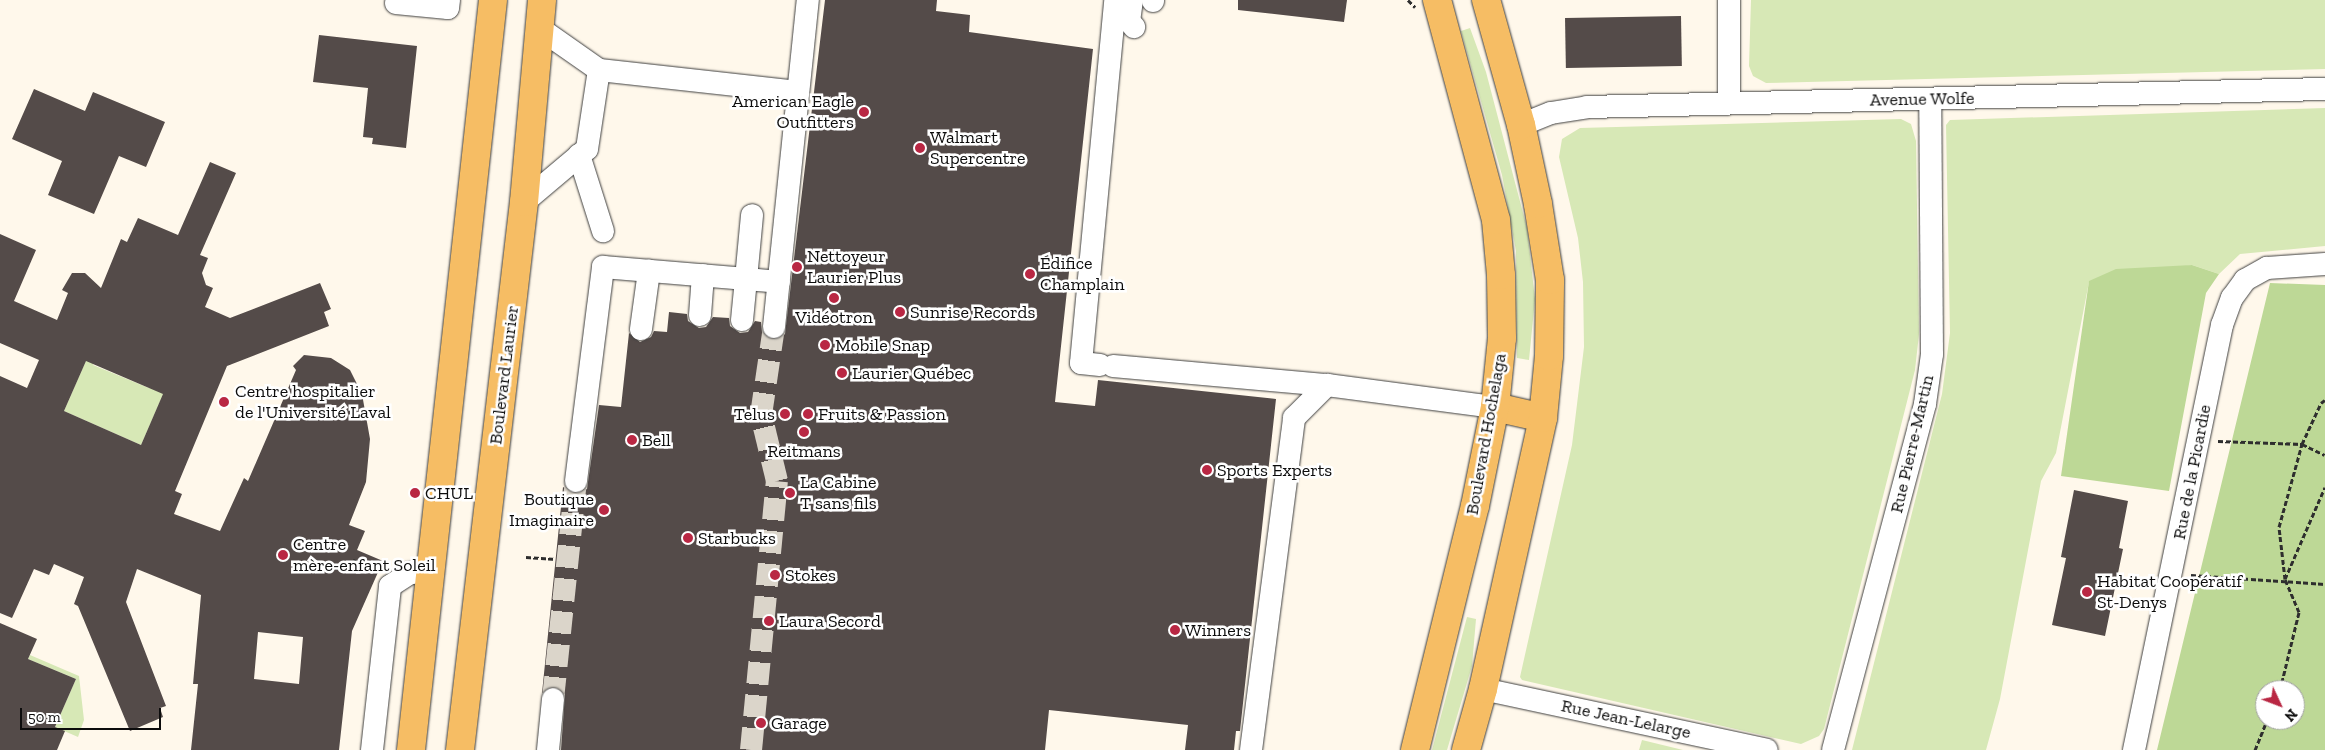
<!DOCTYPE html>
<meta charset="utf-8">
<style>
body{margin:0}
#map{position:relative;width:2325px;height:750px;overflow:hidden;background:#fff8eb;font-family:"Zilla Slab",serif}
div>[style]{position:absolute}
[style*='--x']{left:calc(var(--x)*1px);top:calc(var(--y)*1px);width:calc(var(--w)*1px);rotate:calc(var(--a)*1deg)}
.green>*{inset:0;background:#d7e8b6}
.forest>*{inset:0;background:#bdd896}
.building>*{inset:0;background:#544b49;transform-origin:0 0}
.minor-tunnel>*{height:22px;margin-top:-11px;transform-origin:0;background:repeating-linear-gradient(90deg,#dbd5ca 0 22px,transparent 0 33px)}
.path>*{height:3px;margin-top:-1.5px;transform-origin:0;background:repeating-linear-gradient(90deg,#2e2e2e 0 5px,transparent 0 7.5px)}
.roads{filter:drop-shadow(0 0 1px #3f3f3f) drop-shadow(0 0 1px #3f3f3f)}
.minor>*{height:22px;margin:-11px;padding:0 11px;transform-origin:11px;border-radius:11px;background:#fff}
.major>*{height:28px;margin:-14px;padding:0 14px;transform-origin:14px;border-radius:14px;background:#f6bd64}
.dots>*{width:14px;height:14px;translate:-50% -50%;box-sizing:border-box;border:2px solid #fff;border-radius:50%}
span{translate:-50% -50%;white-space:nowrap;text-align:center;line-height:1.15;-webkit-text-stroke:5px #fff;paint-order:stroke}
.street-label{font-size:18px;color:#0c0c0c}
.poi-label{font-size:18px;color:#0c0c0c}
.right{translate:-100% -50%;text-align:right}
.left{translate:0 -50%;text-align:left}
.north{position:absolute;left:2255px;top:680px;width:50px;height:50px;box-sizing:border-box;background:#fff;border:1px solid #9e9e9e;border-radius:50%;rotate:133deg;font-size:14px;font-weight:700;line-height:20px;text-align:center;color:#0c0c0c}
.north::after{content:'';display:block;margin:auto;width:18px;height:22px;background:#b92743;clip-path:polygon(50% 0,100% 100%,50% 72%,0 100%)}
.scale{position:absolute;left:20px;top:708px;width:141px;height:22px;box-sizing:border-box;border:2px solid #0c0c0c;border-top:0;padding-left:6px;font-size:15px;line-height:18px;white-space:nowrap;color:#0c0c0c;-webkit-text-stroke:4px #fff;paint-order:stroke}
</style>
<div id="map">
<div class="green">
<i style="clip-path:polygon(1751px 0,2325px 0,2325px 69px,1766px 83px,1753px 76px,1749px 66px)"></i>
<i style="clip-path:polygon(1470px 28px,1486px 72px,1527px 228px,1535px 299px,1529px 360px,1517px 358px,1516px 251px,1502px 175px,1461px 31px)"></i>
<i style="clip-path:polygon(2325px 108px,2325px 246px,2240px 254px,2219px 274px,2192px 265px,2089px 282px,2056px 453px,2041px 481px,2000px 699px,1986px 750px,1852px 750px,1942px 394px,1950px 333px,1946px 125px,1950px 120px)"></i>
<i style="clip-path:polygon(1901px 119px,1911px 124px,1916px 141px,1919px 334px,1915px 370px,1824px 729px,1819px 736px,1801px 744px,1522px 680px,1520px 677px,1572px 445px,1584px 347px,1583px 282px,1578px 238px,1559px 157px,1562px 139px,1580px 128px)"></i>
<i style="clip-path:polygon(98px 333px,105px 336px,93px 365px,149px 388px,179px 358px,141px 445px,64px 411px)"></i>
<i style="clip-path:polygon(1467px 617px,1476px 619px,1472px 666px,1447px 750px,1432px 750px)"></i>
<i style="clip-path:polygon(30px 655px,79px 676px,84px 720px,78px 737px,55px 727px,76px 679px,28px 659px)"></i>
<i style="clip-path:polygon(1642px 740px,1683px 750px,1639px 750px)"></i>
</div>
<div class="forest">
<i style="clip-path:polygon(2192px 265px,2219px 274px,2206px 293px,2169px 491px,2061px 476px,2089px 281px,2116px 269px)"></i>
<i style="clip-path:polygon(evenodd,2270px 283px,2325px 285px,2325px 750px,2157px 750px,2270px 283px,2265px 690px,2295px 690px,2295px 720px,2265px 720px,2265px 690px)"></i>
</div>
<div class="building">
<i style="clip-path:polygon(825px 0,937px 0,936px 11px,970px 15px,969px 32px,1093px 49px,1055px 402px,1095px 406px,1098px 380px,1276px 399px,1240px 731px,1236px 731px,1234px 750px,1185px 750px,1188px 725px,1049px 710px,1045px 750px,561px 750px,565px 694px,554px 686px,542px 693px,563px 487px,575px 494px,587px 489px,599px 405px,621px 407px,629px 333px,640px 342px,651px 337px,654px 331px,667px 332px,669px 312px,687px 314px,688px 321px,699px 328px,706px 327px,713px 317px,729px 318px,730px 326px,740px 333px,748px 332px,755px 321px,761px 322px,762px 332px,767px 338px,779px 339px,785px 334px)"></i>
<i style="clip-path:polygon(1238px 0,1347px 0,1344px 22px,1238px 10px)"></i>
<i style="left:1681px;top:16px;width:50px;height:116px;rotate:89deg"></i>
<i style="clip-path:polygon(319px 35px,417px 46px,406px 148px,372px 144px,373px 138px,363px 137px,368px 88px,313px 82px)"></i>
<i style="clip-path:polygon(34px 89px,85px 111px,93px 92px,165px 122px,146px 167px,119px 156px,94px 214px,48px 195px,62px 161px,12px 139px)"></i>
<i style="clip-path:polygon(evenodd,210px 162px,236px 173px,200px 255px,208px 258px,202px 273px,206px 285px,213px 288px,205px 307px,230px 318px,320px 283px,331px 309px,324px 312px,329px 326px,227px 366px,175px 491px,182px 494px,174px 514px,220px 531px,244px 478px,248px 481px,296px 370px,293px 366px,304px 355px,331px 358px,350px 370px,362px 394px,370px 439px,366px 482px,349px 525px,365px 531px,357px 550px,383px 561px,352px 631px,339px 750px,191px 750px,198px 684px,193px 684px,201px 595px,137px 569px,126px 602px,166px 706px,160px 708px,163px 717px,130px 731px,78px 606px,74px 604px,84px 577px,54px 564px,49px 575px,34px 569px,12px 618px,0 613px,0 376px,27px 388px,39px 360px,0 343px,0 234px,36px 250px,14px 301px,57px 320px,68px 293px,62px 290px,72px 273px,85px 273px,101px 288px,121px 239px,127px 242px,138px 218px,178px 235px,210px 162px,86px 361px,163px 394px,141px 445px,64px 411px,86px 361px,210px 162px,258px 632px,303px 637px,299px 684px,254px 679px,258px 632px)"></i>
<i style="clip-path:polygon(2074px 490px,2128px 501px,2119px 548px,2123px 549px,2105px 636px,2052px 625px,2066px 558px,2061px 557px)"></i>
<i style="clip-path:polygon(0 623px,37px 639px,28px 659px,76px 679px,55px 727px,65px 731px,57px 750px,0 750px)"></i>
</div>
<div class="minor-tunnel">
<i style="--x:553;--y:699;--w:219;--a:-84"></i>
<i style="--x:751;--y:750;--w:270;--a:-84.5"></i>
<i style="--x:777;--y:481;--w:68;--a:-103.6"></i>
<i style="--x:761;--y:415;--w:89;--a:-81.6"></i>
</div>
<div class="path">
<i style="--x:1408;--y:0;--w:10;--a:45"></i>
<i style="--x:2218;--y:441;--w:84;--a:2"></i>
<i style="--x:2302;--y:444;--w:25;--a:26"></i>
<i style="--x:526;--y:557;--w:30;--a:4"></i>
<i style="--x:353;--y:560;--w:27;--a:22"></i>
<i style="--x:2191;--y:575;--w:134;--a:3.8"></i>
<i style="--x:2285;--y:579;--w:100;--a:-66.5"></i>
<i style="--x:2280;--y:690;--w:80;--a:-76.3"></i>
<i style="--x:2299;--y:612;--w:36;--a:-113"></i>
<i style="--x:2285;--y:579;--w:52;--a:-96.6"></i>
<i style="--x:2279;--y:527;--w:86;--a:-74.5"></i>
<i style="--x:2302;--y:444;--w:45;--a:-65.1"></i>
<i style="--x:2321;--y:403;--w:5;--a:-37"></i>
<i style="--x:2255;--y:750;--w:32;--a:-68"></i>
</div>
<div class="roads">
<div class="minor">
<i style="--x:1132;--y:0;--w:21;--a:98"></i>
<i style="--x:1129;--y:21;--w:8;--a:50"></i>
<i style="--x:1153;--y:1;--w:1;--a:-90"></i>
<i style="--x:396;--y:3;--w:52;--a:5.5"></i>
<i style="--x:448;--y:8;--w:8;--a:-83"></i>
<i style="--x:599;--y:70;--w:200;--a:6.3"></i>
<i style="--x:1729;--y:103;--w:103;--a:-90"></i>
<i style="--x:1521;--y:125;--w:32;--a:-22"></i>
<i style="--x:1551;--y:113;--w:36;--a:-9"></i>
<i style="--x:1587;--y:107;--w:738;--a:-1.4"></i>
<i style="--x:579;--y:155;--w:80;--a:72.5"></i>
<i style="--x:524;--y:202;--w:82;--a:-40.1"></i>
<i style="--x:587;--y:149;--w:80;--a:-81.4"></i>
<i style="--x:599;--y:70;--w:73;--a:-145"></i>
<i style="--x:700;--y:315;--w:40;--a:-85.7"></i>
<i style="--x:742;--y:320;--w:41;--a:-84.4"></i>
<i style="--x:746;--y:279;--w:33;--a:5"></i>
<i style="--x:774;--y:327;--w:329;--a:-84.1"></i>
<i style="--x:641;--y:329;--w:59;--a:-82.1"></i>
<i style="--x:1100;--y:365;--w:19;--a:-174"></i>
<i style="--x:1081;--y:363;--w:365;--a:-84.6"></i>
<i style="--x:1113;--y:366;--w:215;--a:5.1"></i>
<i style="--x:1327;--y:385;--w:169;--a:7.5"></i>
<i style="--x:576;--y:481;--w:216;--a:-82.8"></i>
<i style="--x:603;--y:267;--w:144;--a:4.8"></i>
<i style="--x:746;--y:279;--w:64;--a:-84.6"></i>
<i style="--x:1483;--y:689;--w:290;--a:12.1"></i>
<i style="--x:372;--y:750;--w:165;--a:-83.7"></i>
<i style="--x:390;--y:586;--w:24;--a:-33"></i>
<i style="--x:410;--y:573;--w:20;--a:-3"></i>
<i style="--x:548;--y:750;--w:51;--a:-84.4"></i>
<i style="--x:1251;--y:750;--w:335;--a:-82.6"></i>
<i style="--x:1294;--y:418;--w:47;--a:-45"></i>
<i style="--x:1833;--y:750;--w:358;--a:-75.1"></i>
<i style="--x:1925;--y:404;--w:50;--a:-82"></i>
<i style="--x:1932;--y:354;--w:255;--a:-90.4"></i>
<i style="--x:2134;--y:750;--w:434;--a:-78.3"></i>
<i style="--x:2222;--y:325;--w:29;--a:-70"></i>
<i style="--x:2232;--y:298;--w:22;--a:-54"></i>
<i style="--x:2245;--y:280;--w:25;--a:-29"></i>
<i style="--x:2267;--y:268;--w:58;--a:-3.9"></i>
</div>
<div class="major">
<i style="--x:1495;--y:407;--w:49;--a:12.9"></i>
<i style="--x:411;--y:750;--w:754;--a:-83.76"></i>
<i style="--x:460;--y:750;--w:552;--a:-83.34"></i>
<i style="--x:524;--y:202;--w:203;--a:-84.9"></i>
<i style="--x:1415;--y:750;--w:251;--a:-76.2"></i>
<i style="--x:1475;--y:506;--w:101;--a:-78.6"></i>
<i style="--x:1495;--y:407;--w:69;--a:-84.2"></i>
<i style="--x:1502;--y:338;--w:63;--a:-90.9"></i>
<i style="--x:1501;--y:275;--w:55;--a:-95.2"></i>
<i style="--x:1496;--y:220;--w:228;--a:-105"></i>
<i style="--x:1466;--y:750;--w:63;--a:-74.4"></i>
<i style="--x:1483;--y:689;--w:278;--a:-77.5"></i>
<i style="--x:1543;--y:418;--w:62;--a:-84.5"></i>
<i style="--x:1549;--y:356;--w:76;--a:-89.2"></i>
<i style="--x:1550;--y:280;--w:77;--a:-99"></i>
<i style="--x:1538;--y:204;--w:81;--a:-102.1"></i>
<i style="--x:1521;--y:125;--w:130;--a:-105.6"></i>
</div>
</div>
<div class="dots">
<i style="left:864px;top:112px;background:#b92743"></i>
<i style="left:920px;top:148px;background:#b92743"></i>
<i style="left:797px;top:267px;background:#b92743"></i>
<i style="left:1030px;top:274px;background:#b92743"></i>
<i style="left:834px;top:298px;background:#b92743"></i>
<i style="left:900px;top:312px;background:#b92743"></i>
<i style="left:825px;top:345px;background:#b92743"></i>
<i style="left:842px;top:373px;background:#b92743"></i>
<i style="left:224px;top:402px;background:#b92743"></i>
<i style="left:785px;top:414px;background:#b92743"></i>
<i style="left:808px;top:414px;background:#b92743"></i>
<i style="left:804px;top:432px;background:#b92743"></i>
<i style="left:632px;top:440px;background:#b92743"></i>
<i style="left:1207px;top:470px;background:#b92743"></i>
<i style="left:415px;top:493px;background:#b92743"></i>
<i style="left:790px;top:493px;background:#b92743"></i>
<i style="left:604px;top:510px;background:#b92743"></i>
<i style="left:688px;top:538px;background:#b92743"></i>
<i style="left:283px;top:555px;background:#b92743"></i>
<i style="left:775px;top:575px;background:#b92743"></i>
<i style="left:2087px;top:592px;background:#b92743"></i>
<i style="left:769px;top:621px;background:#b92743"></i>
<i style="left:1175px;top:630px;background:#b92743"></i>
<i style="left:761px;top:723px;background:#b92743"></i>
</div>
<div class="street-label">
<span style="left:1922px;top:99px;rotate:-1deg">Avenue Wolfe</span>
<span style="left:504px;top:375px;rotate:-83deg">Boulevard Laurier</span>
<span style="left:1486px;top:434px;rotate:-80deg">Boulevard Hochelaga</span>
<span style="left:1912px;top:444px;rotate:-77deg">Rue Pierre-Martin</span>
<span style="left:2192px;top:472px;rotate:-79deg">Rue de la Picardie</span>
<span style="left:1626px;top:719px;rotate:12deg">Rue Jean-Lelarge</span>
</div>
<div class="poi-label">
<span class="right" style="left:854px;top:112px">American Eagle<br>Outfitters</span>
<span class="left" style="left:930px;top:148px">Walmart<br>Supercentre</span>
<span class="left" style="left:807px;top:267px">Nettoyeur<br>Laurier Plus</span>
<span class="left" style="left:1040px;top:274px">Édifice<br>Champlain</span>
<span class="left" style="left:910px;top:312px">Sunrise Records</span>
<span style="left:834px;top:317px">Vidéotron</span>
<span class="left" style="left:835px;top:345px">Mobile Snap</span>
<span class="left" style="left:852px;top:373px">Laurier Québec</span>
<span class="left" style="left:235px;top:402px">Centre hospitalier<br>de l'Université Laval</span>
<span class="right" style="left:775px;top:414px">Telus</span>
<span class="left" style="left:818px;top:414px">Fruits &amp; Passion</span>
<span class="left" style="left:642px;top:440px">Bell</span>
<span style="left:804px;top:451px">Reitmans</span>
<span class="left" style="left:1217px;top:470px">Sports Experts</span>
<span class="left" style="left:800px;top:493px">La Cabine<br>T sans fils</span>
<span class="left" style="left:425px;top:493px">CHUL</span>
<span class="right" style="left:594px;top:510px">Boutique<br>Imaginaire</span>
<span class="left" style="left:698px;top:538px">Starbucks</span>
<span class="left" style="left:293px;top:555px">Centre<br>mère-enfant Soleil</span>
<span class="left" style="left:785px;top:575px">Stokes</span>
<span class="left" style="left:2097px;top:592px">Habitat Coopératif<br>St-Denys</span>
<span class="left" style="left:779px;top:621px">Laura Secord</span>
<span class="left" style="left:1185px;top:630px">Winners</span>
<span class="left" style="left:771px;top:723px">Garage</span>
</div>
<div class="north">N</div>
<div class="scale">50 m</div>
</div>
